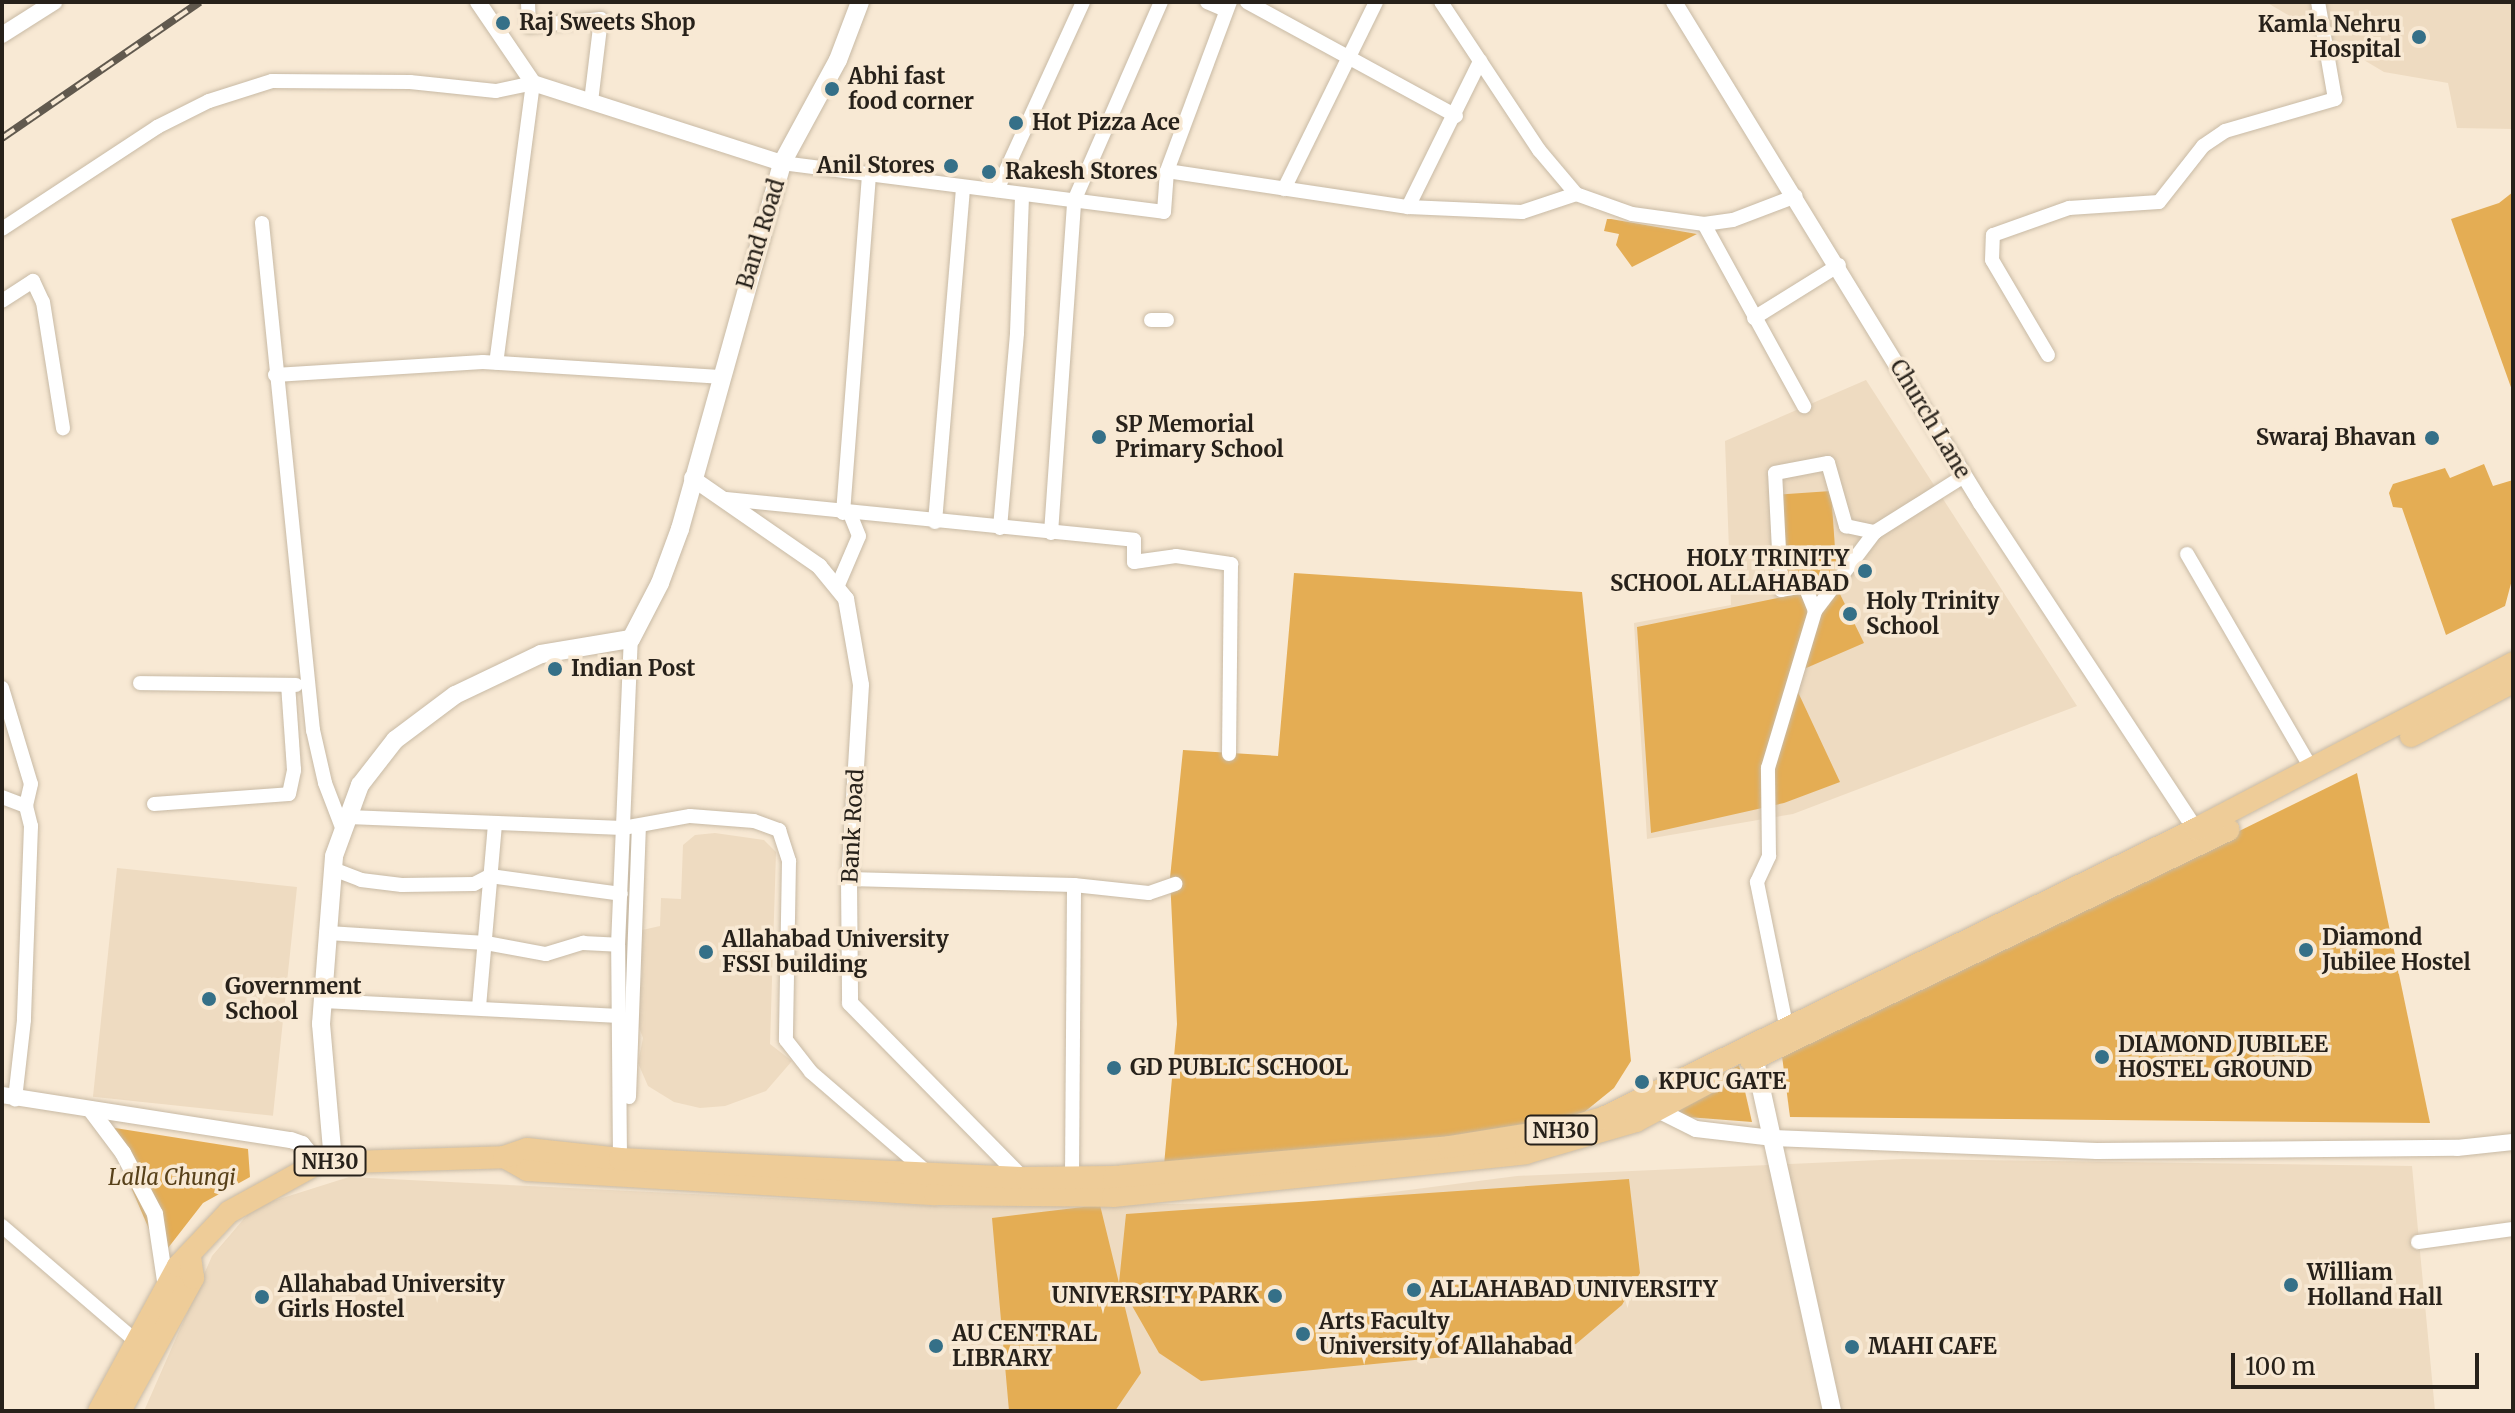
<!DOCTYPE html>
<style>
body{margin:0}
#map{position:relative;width:2515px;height:1413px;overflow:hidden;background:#f8e9d4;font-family:Merriweather,serif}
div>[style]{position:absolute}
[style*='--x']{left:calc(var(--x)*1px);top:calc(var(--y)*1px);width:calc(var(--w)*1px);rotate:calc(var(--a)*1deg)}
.built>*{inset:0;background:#eedbc1;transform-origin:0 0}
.green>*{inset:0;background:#e4ad54;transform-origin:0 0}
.roads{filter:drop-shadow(0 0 2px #c8baa5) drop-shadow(0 0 2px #c8baa5)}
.minor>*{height:14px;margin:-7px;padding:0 7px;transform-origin:7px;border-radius:7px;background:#fff}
.tertiary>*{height:16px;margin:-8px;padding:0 8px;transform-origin:8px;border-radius:8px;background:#fff}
.secondary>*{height:18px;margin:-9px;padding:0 9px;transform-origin:9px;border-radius:9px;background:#fff}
.trunk>*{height:22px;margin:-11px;padding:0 11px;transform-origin:11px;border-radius:11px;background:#eecc98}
.rail>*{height:8px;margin-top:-4px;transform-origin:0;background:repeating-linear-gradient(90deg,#f8e9d4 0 15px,#61594e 0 30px);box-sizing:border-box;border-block:2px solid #61594e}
.dots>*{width:22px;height:22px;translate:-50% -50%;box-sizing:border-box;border:4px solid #f8e9d4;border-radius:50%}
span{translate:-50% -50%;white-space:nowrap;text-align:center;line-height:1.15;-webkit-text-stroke:7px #f8e9d4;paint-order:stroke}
.shield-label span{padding:2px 6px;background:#f8e9d4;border:2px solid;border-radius:6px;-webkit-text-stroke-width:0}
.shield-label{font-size:20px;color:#27211a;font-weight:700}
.poi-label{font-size:22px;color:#27211a;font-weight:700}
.left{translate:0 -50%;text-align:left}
.right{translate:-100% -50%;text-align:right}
.street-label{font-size:22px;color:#27211a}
.park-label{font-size:22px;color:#574019;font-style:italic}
.frame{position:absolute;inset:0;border:4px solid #27211a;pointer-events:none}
.scale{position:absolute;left:2231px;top:1353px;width:248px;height:36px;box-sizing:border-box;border:4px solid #27211a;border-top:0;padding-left:10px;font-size:24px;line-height:28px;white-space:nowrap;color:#27211a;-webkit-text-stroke:6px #f8e9d4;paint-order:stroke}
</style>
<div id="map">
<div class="built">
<i style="clip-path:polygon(2266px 2px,2513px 2px,2513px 129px,2457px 128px,2448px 83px,2384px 72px)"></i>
<i style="clip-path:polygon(1866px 380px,2077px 706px,1793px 814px,1647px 839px,1634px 623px,1731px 605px,1725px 441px)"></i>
<i style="clip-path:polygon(715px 833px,764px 840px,776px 852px,770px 1044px,792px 1061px,766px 1091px,725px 1106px,700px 1108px,674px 1102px,648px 1086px,638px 1063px,643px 1038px,636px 1019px,642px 973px,638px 931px,660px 926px,661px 898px,681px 899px,683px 845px,695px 835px)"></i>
<i style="left:117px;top:868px;width:181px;height:230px;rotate:6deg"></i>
<i style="clip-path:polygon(1903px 1159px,2412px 1166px,2435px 1411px,144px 1411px,212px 1256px,254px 1207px,349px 1177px,953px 1207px,1316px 1202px,1517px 1176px)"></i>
</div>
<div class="green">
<i style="clip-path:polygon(2513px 192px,2513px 393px,2451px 219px,2499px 203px)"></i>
<i style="clip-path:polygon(1607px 219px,1611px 219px,1697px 234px,1632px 267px,1616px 245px,1619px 234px,1604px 231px)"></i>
<i style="clip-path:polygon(2484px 464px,2493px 486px,2513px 480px,2513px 576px,2505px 606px,2446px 635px,2402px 508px,2393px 507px,2389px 493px,2393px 484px,2445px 468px,2450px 478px)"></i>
<i style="left:1831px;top:491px;width:84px;height:51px;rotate:86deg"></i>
<i style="clip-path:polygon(1294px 573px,1582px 592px,1631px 1061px,1614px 1088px,1577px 1118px,1418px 1149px,1164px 1165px,1177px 1024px,1170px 878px,1183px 750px,1278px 756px)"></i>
<i style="clip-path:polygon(1836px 586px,1864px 643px,1790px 675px,1840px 782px,1784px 803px,1651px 833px,1637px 627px)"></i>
<i style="clip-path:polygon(2357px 773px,2430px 1123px,1790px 1117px,1782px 1056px)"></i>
<i style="clip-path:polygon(1739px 1065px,1752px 1122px,1648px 1114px)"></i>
<i style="clip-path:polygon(96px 1125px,248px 1149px,250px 1177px,203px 1203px,161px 1257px,118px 1157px)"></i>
<i style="clip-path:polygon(1629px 1179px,1640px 1273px,1622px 1305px,1576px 1344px,1201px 1381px,1159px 1353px,1119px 1283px,1141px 1373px,1115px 1411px,1009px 1411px,992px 1218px,1100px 1205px,1119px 1283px,1126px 1214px)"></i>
</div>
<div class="roads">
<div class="minor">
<i style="--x:528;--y:2;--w:24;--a:88"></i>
<i style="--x:529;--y:26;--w:72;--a:-5.6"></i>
<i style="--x:601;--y:19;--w:84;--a:96.9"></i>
<i style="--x:1207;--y:2;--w:21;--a:23"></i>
<i style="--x:1247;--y:2;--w:238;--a:28.6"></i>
<i style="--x:1441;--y:2;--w:178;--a:56.5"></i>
<i style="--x:1539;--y:150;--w:57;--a:49.9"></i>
<i style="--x:1576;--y:194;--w:59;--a:19.7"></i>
<i style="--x:1632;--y:214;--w:73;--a:7.9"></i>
<i style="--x:1704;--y:224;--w:29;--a:-8"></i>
<i style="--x:1733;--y:220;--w:67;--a:-20.9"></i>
<i style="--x:782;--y:163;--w:385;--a:7.3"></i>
<i style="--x:1164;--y:212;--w:41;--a:-85.8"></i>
<i style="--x:1167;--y:171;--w:180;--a:-69.6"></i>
<i style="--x:1167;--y:171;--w:244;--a:8.5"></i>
<i style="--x:1408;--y:207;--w:114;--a:2.5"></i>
<i style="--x:1522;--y:212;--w:57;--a:-18.4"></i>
<i style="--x:1284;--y:189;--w:208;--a:-63.8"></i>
<i style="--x:997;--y:190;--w:207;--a:-65.4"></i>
<i style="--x:1408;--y:207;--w:163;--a:-63.7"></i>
<i style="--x:262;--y:223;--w:510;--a:84.26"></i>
<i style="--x:313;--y:730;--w:54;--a:77.2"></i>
<i style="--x:325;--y:783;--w:50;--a:69"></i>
<i style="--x:1704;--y:224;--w:208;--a:61.2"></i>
<i style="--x:2;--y:229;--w:186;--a:-33.3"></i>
<i style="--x:157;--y:127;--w:58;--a:-26.6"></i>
<i style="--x:209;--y:101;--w:66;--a:-17.6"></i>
<i style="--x:272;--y:81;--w:138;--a:0.4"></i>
<i style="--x:410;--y:82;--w:86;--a:6"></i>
<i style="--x:496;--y:91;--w:38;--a:-12"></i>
<i style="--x:533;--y:83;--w:282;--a:97.5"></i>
<i style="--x:2;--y:301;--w:37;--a:-33"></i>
<i style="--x:33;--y:281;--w:23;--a:65"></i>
<i style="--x:43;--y:302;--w:128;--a:81"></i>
<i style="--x:1754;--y:318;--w:100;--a:-31.9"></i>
<i style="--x:1151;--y:320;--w:16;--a:0"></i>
<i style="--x:2048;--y:355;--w:110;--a:-120.5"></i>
<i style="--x:1992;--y:260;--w:25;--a:-88"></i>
<i style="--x:1993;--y:235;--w:81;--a:-19.6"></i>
<i style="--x:2069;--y:208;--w:90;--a:-3.8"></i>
<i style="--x:2159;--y:202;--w:71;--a:-51.8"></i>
<i style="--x:2203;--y:146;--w:27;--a:-34"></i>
<i style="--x:2225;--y:131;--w:115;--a:-16.2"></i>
<i style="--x:2335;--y:99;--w:98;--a:-99.9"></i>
<i style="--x:275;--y:375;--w:208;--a:-3.6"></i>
<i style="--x:483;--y:362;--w:237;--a:3.6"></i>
<i style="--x:726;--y:499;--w:410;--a:5.7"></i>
<i style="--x:1134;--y:540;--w:22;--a:90"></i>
<i style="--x:1134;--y:562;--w:42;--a:-8.1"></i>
<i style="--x:1176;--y:556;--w:56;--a:8.3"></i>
<i style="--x:1231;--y:564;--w:190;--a:90.6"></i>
<i style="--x:843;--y:513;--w:336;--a:-85.6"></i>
<i style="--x:935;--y:522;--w:334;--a:-85.2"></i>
<i style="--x:1000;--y:528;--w:196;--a:-85"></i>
<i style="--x:1017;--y:333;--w:139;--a:-87.9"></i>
<i style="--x:1051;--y:533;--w:333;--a:-86"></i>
<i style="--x:1074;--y:201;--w:217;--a:-66.4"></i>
<i style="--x:2187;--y:554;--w:250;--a:59.9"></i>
<i style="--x:838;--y:585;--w:53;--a:-66.8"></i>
<i style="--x:859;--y:536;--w:24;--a:-112"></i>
<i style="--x:1815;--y:611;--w:27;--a:-112"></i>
<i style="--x:1805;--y:586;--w:24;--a:171"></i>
<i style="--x:1781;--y:590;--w:117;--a:-92.9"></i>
<i style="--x:1775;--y:473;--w:54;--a:-10.7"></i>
<i style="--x:1828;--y:463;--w:66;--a:74.1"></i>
<i style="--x:1846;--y:526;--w:30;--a:12"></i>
<i style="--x:140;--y:683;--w:156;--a:0.7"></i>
<i style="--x:2;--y:688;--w:100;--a:73.2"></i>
<i style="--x:31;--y:784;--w:23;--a:103"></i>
<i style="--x:2;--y:797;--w:26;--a:21"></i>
<i style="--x:26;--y:806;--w:21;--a:76"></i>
<i style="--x:31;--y:826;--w:194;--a:92.1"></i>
<i style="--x:24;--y:1020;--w:80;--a:96.5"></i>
<i style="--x:154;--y:804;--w:135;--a:-4.2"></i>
<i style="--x:289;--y:794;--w:25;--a:-78"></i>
<i style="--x:294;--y:770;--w:85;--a:-94"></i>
<i style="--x:348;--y:817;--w:275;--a:2.3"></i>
<i style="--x:623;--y:828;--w:68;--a:-10.2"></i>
<i style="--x:690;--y:816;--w:64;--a:4.5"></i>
<i style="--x:754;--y:821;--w:27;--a:20"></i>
<i style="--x:779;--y:830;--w:33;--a:72"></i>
<i style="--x:789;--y:861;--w:179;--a:91"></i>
<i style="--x:786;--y:1040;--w:41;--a:52"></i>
<i style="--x:811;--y:1072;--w:155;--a:40.8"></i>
<i style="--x:333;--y:869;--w:30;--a:21"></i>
<i style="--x:361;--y:880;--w:41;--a:7"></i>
<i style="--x:402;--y:885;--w:72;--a:-0.8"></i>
<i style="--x:474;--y:884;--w:18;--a:-27"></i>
<i style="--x:490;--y:876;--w:132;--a:7.8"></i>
<i style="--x:849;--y:879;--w:225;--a:1.5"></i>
<i style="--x:1074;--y:885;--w:75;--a:6.1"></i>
<i style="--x:1149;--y:893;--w:28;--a:-19"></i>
<i style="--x:328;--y:933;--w:158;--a:3.6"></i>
<i style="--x:486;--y:943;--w:61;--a:10.4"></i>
<i style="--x:546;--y:954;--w:39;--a:-17"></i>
<i style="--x:583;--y:943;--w:35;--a:3"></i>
<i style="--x:323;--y:1001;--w:297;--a:2.9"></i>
<i style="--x:479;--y:1007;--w:184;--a:-85"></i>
<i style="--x:1786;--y:1025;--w:146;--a:-101.5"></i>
<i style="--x:1757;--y:882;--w:29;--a:-65"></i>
<i style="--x:1769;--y:856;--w:88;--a:-90.7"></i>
<i style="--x:1768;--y:768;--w:164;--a:-73.3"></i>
<i style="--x:1815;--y:611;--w:99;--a:-52.8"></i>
<i style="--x:1875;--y:532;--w:105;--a:-32.2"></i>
<i style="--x:629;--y:1097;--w:271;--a:-87.9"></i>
<i style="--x:620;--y:1159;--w:214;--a:-90.5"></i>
<i style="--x:618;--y:945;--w:306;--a:-87.6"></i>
<i style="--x:1072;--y:1178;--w:293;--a:-89.6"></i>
<i style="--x:2;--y:1226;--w:178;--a:40.7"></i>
<i style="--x:2418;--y:1242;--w:96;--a:-7.8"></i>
</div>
<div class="tertiary">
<i style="--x:478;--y:2;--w:98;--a:55.8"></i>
<i style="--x:533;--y:83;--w:262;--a:17.8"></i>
<i style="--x:1674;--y:2;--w:588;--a:58.5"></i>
<i style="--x:1981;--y:503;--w:399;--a:56.7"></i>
<i style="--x:2;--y:35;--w:62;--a:-32.4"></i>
<i style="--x:692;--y:478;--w:155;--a:34.7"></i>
<i style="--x:819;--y:566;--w:43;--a:50.7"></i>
<i style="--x:846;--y:599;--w:87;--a:80.1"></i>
<i style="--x:861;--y:685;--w:194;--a:93.5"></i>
<i style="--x:849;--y:879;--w:124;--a:89.5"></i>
<i style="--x:850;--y:1003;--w:252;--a:45.5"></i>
<i style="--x:2;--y:1095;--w:292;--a:8.9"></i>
<i style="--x:291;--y:1140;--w:12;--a:20"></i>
<i style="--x:302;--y:1144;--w:25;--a:50"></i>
<i style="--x:90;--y:1109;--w:55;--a:53.1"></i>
<i style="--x:123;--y:1153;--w:69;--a:62.3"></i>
<i style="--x:155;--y:1214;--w:75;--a:81.5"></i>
<i style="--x:1658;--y:1110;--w:42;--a:26.6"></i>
<i style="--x:1696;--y:1129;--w:78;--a:6.7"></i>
<i style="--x:1773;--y:1138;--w:324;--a:2.3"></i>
<i style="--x:2097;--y:1151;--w:360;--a:-0.5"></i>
<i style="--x:2457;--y:1148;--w:56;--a:-6.1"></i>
</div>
<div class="secondary">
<i style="--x:1752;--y:1047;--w:373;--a:77.6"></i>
<i style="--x:333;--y:1161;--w:138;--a:-95"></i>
<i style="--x:321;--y:1024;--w:91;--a:-85.6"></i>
<i style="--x:328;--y:933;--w:77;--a:-85.5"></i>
<i style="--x:334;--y:856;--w:76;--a:-69.9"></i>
<i style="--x:360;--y:785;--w:57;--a:-52.1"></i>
<i style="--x:395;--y:740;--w:75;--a:-36.9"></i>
<i style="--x:455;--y:695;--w:95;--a:-25.5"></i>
<i style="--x:541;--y:654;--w:91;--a:-9.5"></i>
<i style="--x:631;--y:639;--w:63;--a:-62.6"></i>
<i style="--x:660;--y:583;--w:58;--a:-69.7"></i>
<i style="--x:680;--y:529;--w:380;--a:-74.4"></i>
<i style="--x:782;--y:163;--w:117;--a:-61.5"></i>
<i style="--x:838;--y:60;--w:62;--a:-69.2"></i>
</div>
<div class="trunk">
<i style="--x:2411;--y:736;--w:115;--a:-27.9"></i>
<i style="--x:1751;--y:1060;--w:530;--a:-25.74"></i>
<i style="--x:504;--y:1157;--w:26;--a:29"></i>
<i style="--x:527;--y:1170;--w:409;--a:3.4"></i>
<i style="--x:935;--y:1194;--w:178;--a:0.6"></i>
<i style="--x:1113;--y:1196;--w:415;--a:-5.9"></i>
<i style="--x:1526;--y:1153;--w:115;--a:-16.2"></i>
<i style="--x:1636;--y:1121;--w:87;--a:-28"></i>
<i style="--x:99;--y:1411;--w:165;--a:-61.4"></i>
<i style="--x:178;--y:1266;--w:74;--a:-46.6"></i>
<i style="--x:229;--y:1212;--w:102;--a:-28.8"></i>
<i style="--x:318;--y:1163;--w:186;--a:-1.8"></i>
<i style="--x:504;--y:1157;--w:24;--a:-19"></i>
<i style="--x:527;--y:1149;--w:94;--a:6.1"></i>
<i style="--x:620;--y:1159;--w:406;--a:2.7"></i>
<i style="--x:1026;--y:1178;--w:88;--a:-0.7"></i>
<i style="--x:1114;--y:1177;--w:336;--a:-5.1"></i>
<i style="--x:1449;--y:1147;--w:121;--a:-9.1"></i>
<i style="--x:1568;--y:1128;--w:36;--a:-16"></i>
<i style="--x:1603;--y:1118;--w:660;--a:-25.98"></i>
<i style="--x:2196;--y:829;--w:358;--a:-27.6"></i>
<i style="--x:120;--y:1411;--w:152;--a:-61.2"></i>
<i style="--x:193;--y:1278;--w:21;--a:-98"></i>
</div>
</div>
<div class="rail">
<i style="--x:2;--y:138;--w:240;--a:-34.5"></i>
</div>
<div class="dots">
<i style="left:503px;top:23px;background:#357088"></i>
<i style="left:2419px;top:37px;background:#357088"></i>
<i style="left:832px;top:89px;background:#357088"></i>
<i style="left:1016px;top:123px;background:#357088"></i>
<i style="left:951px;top:166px;background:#357088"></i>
<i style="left:989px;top:172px;background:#357088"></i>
<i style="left:1099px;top:437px;background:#357088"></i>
<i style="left:2432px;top:438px;background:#357088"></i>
<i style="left:1865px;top:571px;background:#357088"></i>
<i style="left:1850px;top:614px;background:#357088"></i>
<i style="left:555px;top:669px;background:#357088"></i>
<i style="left:2306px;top:950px;background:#357088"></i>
<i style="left:706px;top:952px;background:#357088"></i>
<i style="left:209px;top:999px;background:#357088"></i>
<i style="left:2102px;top:1057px;background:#357088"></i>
<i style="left:1114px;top:1068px;background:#357088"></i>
<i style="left:1642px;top:1082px;background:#357088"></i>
<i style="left:2291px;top:1285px;background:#357088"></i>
<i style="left:1414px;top:1290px;background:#357088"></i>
<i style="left:1275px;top:1296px;background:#357088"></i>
<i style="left:262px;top:1297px;background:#357088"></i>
<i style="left:1303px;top:1334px;background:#357088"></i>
<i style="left:936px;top:1346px;background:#357088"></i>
<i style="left:1852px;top:1347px;background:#357088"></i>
</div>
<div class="shield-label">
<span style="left:1561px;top:1130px">NH30</span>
<span style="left:330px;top:1161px">NH30</span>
</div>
<div class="poi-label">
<span class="left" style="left:519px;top:23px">Raj Sweets Shop</span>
<span class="right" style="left:2401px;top:37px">Kamla Nehru<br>Hospital</span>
<span class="left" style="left:848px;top:89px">Abhi fast<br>food corner</span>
<span class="left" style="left:1032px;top:123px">Hot Pizza Ace</span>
<span class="right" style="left:935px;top:166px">Anil Stores</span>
<span class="left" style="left:1005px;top:172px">Rakesh Stores</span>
<span class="left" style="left:1115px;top:437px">SP Memorial<br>Primary School</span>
<span class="right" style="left:2416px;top:438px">Swaraj Bhavan</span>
<span class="right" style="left:1849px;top:571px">HOLY TRINITY<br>SCHOOL ALLAHABAD</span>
<span class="left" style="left:1866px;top:614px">Holy Trinity<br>School</span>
<span class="left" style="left:571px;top:669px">Indian Post</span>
<span class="left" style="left:2322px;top:950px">Diamond<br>Jubilee Hostel</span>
<span class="left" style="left:722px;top:952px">Allahabad University<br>FSSI building</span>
<span class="left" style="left:225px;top:999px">Government<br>School</span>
<span class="left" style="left:2118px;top:1057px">DIAMOND JUBILEE<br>HOSTEL GROUND</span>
<span class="left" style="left:1130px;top:1068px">GD PUBLIC SCHOOL</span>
<span class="left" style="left:1658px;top:1082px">KPUC GATE</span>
<span class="left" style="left:2307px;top:1285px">William<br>Holland Hall</span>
<span class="left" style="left:278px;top:1297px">Allahabad University<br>Girls Hostel</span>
<span class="left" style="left:1430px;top:1290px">ALLAHABAD UNIVERSITY</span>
<span class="right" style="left:1259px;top:1296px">UNIVERSITY PARK</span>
<span class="left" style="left:1319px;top:1334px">Arts Faculty<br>University of Allahabad</span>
<span class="left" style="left:952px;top:1346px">AU CENTRAL<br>LIBRARY</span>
<span class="left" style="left:1868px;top:1347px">MAHI CAFE</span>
</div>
<div class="street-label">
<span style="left:761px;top:234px;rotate:-73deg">Band Road</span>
<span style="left:1930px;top:419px;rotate:59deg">Church Lane</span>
<span style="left:853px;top:826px;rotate:-87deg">Bank Road</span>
</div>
<div class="park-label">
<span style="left:172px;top:1178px">Lalla Chungi</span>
</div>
<div class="frame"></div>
<div class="scale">100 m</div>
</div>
